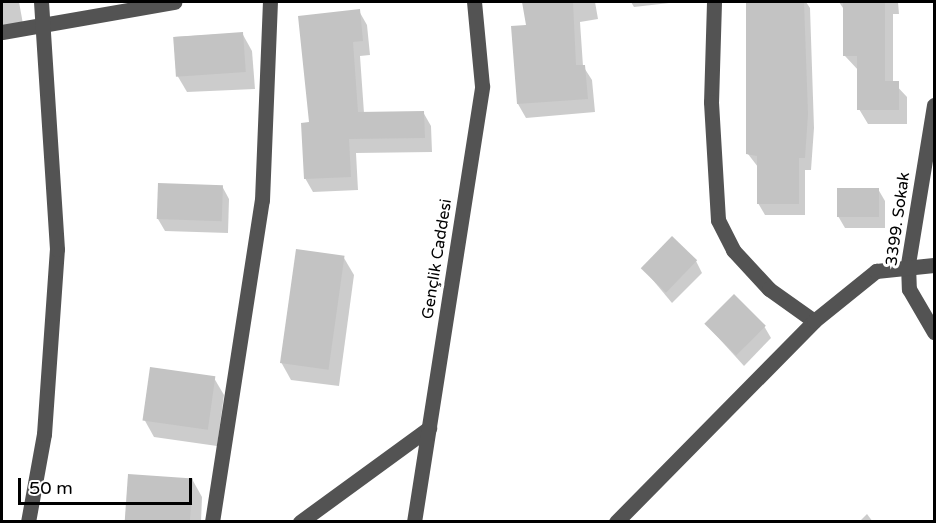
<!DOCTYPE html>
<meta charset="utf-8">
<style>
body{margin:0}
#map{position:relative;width:936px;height:523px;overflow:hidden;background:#fff;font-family:"Varela Round",sans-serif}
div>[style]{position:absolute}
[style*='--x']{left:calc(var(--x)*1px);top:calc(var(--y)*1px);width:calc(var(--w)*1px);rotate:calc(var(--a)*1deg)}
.shadow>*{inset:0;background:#0003}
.building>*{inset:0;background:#c3c3c3;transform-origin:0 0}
.minor>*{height:15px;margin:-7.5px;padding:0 7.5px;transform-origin:7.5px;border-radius:7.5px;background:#535353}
span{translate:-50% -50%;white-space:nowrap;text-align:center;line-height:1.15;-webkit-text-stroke:6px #fff;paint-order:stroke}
.street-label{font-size:16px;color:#000}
.frame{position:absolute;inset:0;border:3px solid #000;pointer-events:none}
.scale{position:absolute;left:18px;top:478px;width:174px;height:27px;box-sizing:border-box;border:3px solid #000;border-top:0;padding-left:8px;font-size:18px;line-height:21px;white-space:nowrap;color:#000;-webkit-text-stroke:4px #fff;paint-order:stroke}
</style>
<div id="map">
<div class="shadow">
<i style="clip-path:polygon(2px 2px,19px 2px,23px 24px,2px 29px)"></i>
<i style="clip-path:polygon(523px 2px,595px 2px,598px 19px,580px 22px,583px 66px,592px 80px,595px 112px,526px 118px,518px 104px,527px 26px)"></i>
<i style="clip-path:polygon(631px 2px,678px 2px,634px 7px)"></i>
<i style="clip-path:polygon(747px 2px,806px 2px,810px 8px,814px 128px,811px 170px,805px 170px,805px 215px,765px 215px,758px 203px,758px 167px,748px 154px)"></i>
<i style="clip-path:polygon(839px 2px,898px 2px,899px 14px,893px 14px,893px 82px,907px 97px,907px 124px,868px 124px,859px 109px,859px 71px,845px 56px,845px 11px)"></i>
<i style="clip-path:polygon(359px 11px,367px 25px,370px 55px,360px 56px,364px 113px,423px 112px,431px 126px,432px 152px,356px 153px,358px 190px,313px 192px,305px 178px,310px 124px)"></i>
<i style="clip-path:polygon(242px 33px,252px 51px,255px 89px,187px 92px,177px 75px,174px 37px)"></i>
<i style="clip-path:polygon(222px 186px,229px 199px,228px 233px,165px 231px,158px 219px)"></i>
<i style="clip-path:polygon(878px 189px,885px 201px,885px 228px,845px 228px,838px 216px)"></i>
<i style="clip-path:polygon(344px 258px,354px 275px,339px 386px,291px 380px,281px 362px)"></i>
<i style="clip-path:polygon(696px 261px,702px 273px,672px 303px,642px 267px)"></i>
<i style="clip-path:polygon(706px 324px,764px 326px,771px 338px,744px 366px)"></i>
<i style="clip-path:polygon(214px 378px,224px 395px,217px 446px,154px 437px,144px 419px)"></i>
<i style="clip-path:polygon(192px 479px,202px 497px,201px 522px,126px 522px)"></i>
<i style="clip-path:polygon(867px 514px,873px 522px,859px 522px)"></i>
</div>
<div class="building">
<i style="clip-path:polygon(522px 2px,573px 2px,576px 65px,585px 65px,588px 99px,517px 104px,511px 26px,526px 25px)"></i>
<i style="clip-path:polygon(746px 2px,804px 2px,808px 114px,805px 158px,799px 158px,799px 204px,757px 204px,757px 156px,746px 154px)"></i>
<i style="clip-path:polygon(843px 2px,885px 2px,885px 81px,899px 81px,899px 110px,857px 110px,857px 56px,843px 56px)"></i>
<i style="clip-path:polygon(360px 9px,363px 41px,353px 42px,358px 112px,424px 111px,425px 138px,349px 139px,351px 177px,304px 179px,301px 123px,309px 122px,298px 16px)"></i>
<i style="left:243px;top:32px;width:40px;height:70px;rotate:86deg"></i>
<i style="left:158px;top:183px;width:65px;height:36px;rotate:2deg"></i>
<i style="left:837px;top:188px;width:42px;height:29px"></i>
<i style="left:672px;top:236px;width:35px;height:45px;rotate:44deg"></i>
<i style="left:296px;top:249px;width:49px;height:115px;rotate:8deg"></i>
<i style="left:734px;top:294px;width:45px;height:42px;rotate:45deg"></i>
<i style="left:150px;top:367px;width:66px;height:54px;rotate:8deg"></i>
<i style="left:128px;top:474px;width:65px;height:48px;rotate:4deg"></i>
</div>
<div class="minor">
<i style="--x:714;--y:2;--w:100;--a:91.7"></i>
<i style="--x:711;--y:102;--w:118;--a:86.6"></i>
<i style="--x:718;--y:220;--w:34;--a:63"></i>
<i style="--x:733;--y:250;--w:53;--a:47.3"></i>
<i style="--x:769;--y:289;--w:55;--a:35.4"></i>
<i style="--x:2;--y:32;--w:175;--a:-9.9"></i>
<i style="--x:934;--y:105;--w:161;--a:99.3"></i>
<i style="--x:908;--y:264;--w:25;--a:88"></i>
<i style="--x:909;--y:289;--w:50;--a:59.8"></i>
<i style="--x:28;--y:522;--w:89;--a:-79.7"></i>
<i style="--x:44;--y:434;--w:185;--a:-86"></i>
<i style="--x:57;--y:249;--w:248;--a:-93.7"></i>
<i style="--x:212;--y:522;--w:326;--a:-81.2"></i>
<i style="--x:262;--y:200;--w:198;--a:-87.7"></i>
<i style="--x:300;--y:522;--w:160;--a:-36.1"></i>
<i style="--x:414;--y:522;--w:441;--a:-81.1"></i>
<i style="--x:482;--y:86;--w:84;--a:-95.4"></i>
<i style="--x:616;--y:522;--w:282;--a:-45.4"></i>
<i style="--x:814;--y:321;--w:80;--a:-38.9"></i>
<i style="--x:876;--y:271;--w:58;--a:-5.9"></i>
</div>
<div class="street-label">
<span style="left:898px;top:219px;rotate:-82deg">3399. Sokak</span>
<span style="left:437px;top:259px;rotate:-81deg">Gençlik Caddesi</span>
</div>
<div class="frame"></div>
<div class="scale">50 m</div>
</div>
